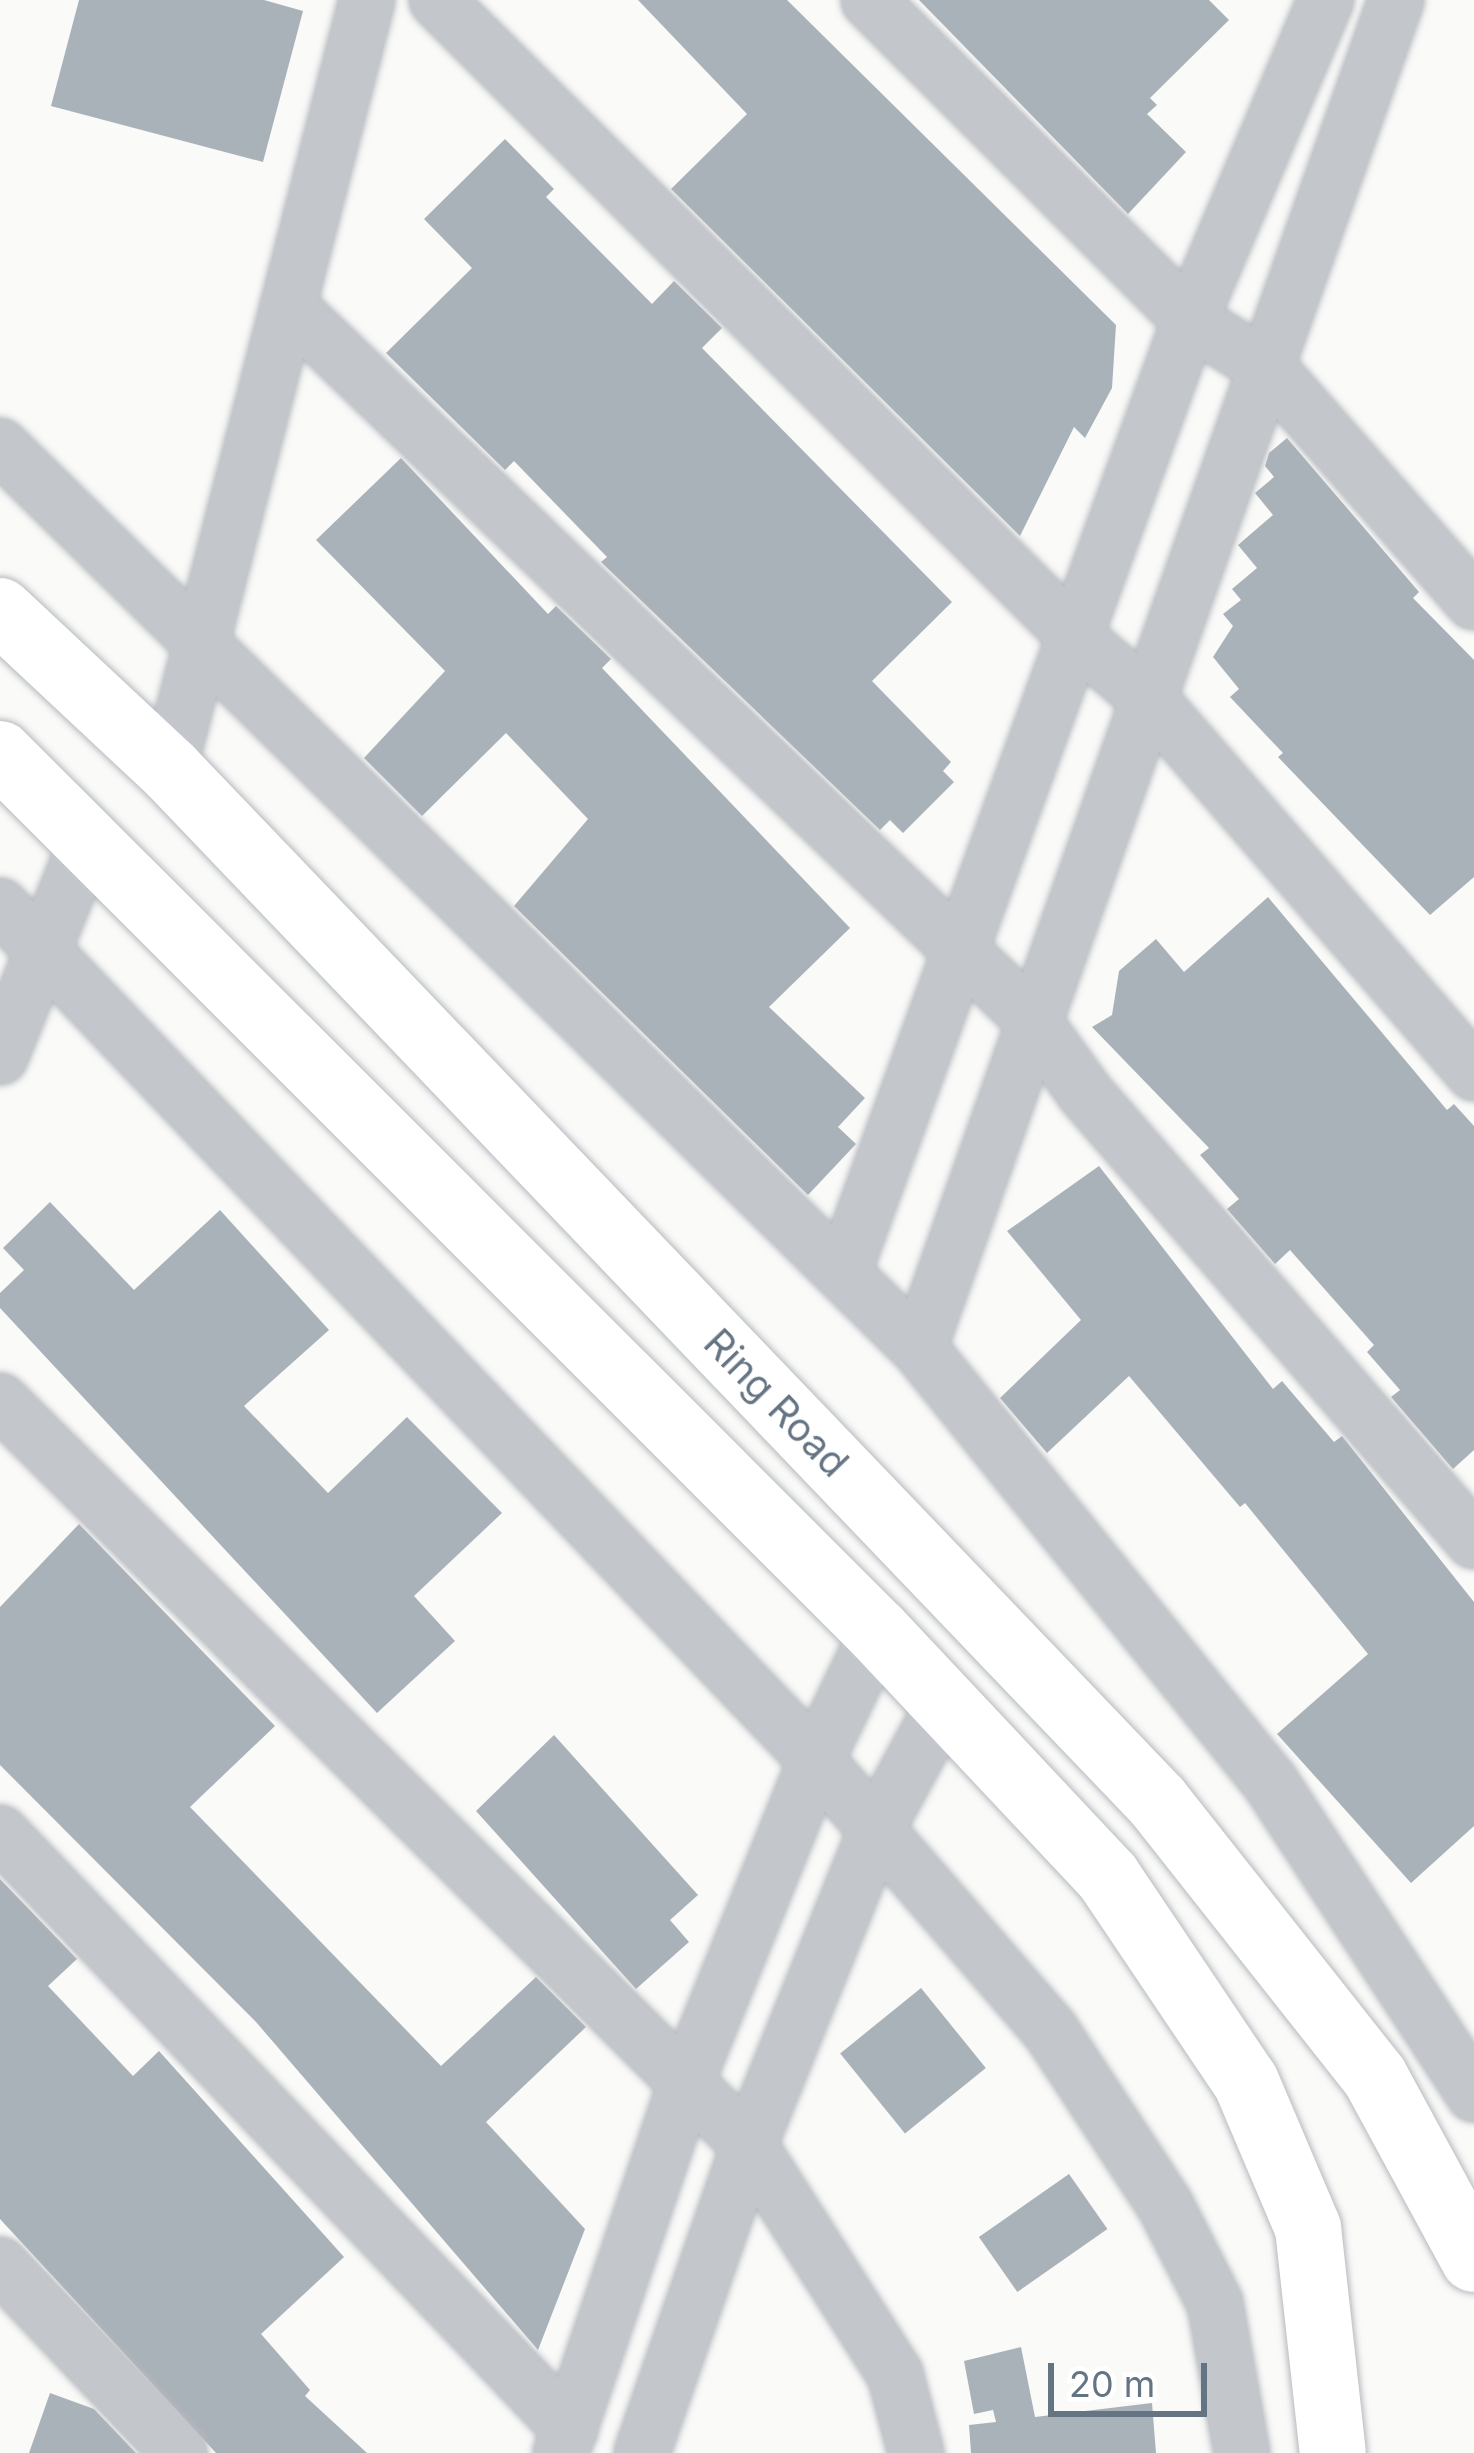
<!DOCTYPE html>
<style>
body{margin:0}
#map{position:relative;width:1474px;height:2453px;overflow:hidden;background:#fafaf8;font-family:Inter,sans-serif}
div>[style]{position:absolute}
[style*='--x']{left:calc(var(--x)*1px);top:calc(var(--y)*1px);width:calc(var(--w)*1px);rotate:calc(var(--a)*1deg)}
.building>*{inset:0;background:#aab2b9;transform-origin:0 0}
.roads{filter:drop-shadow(0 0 3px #b7bbc0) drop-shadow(0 0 3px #b7bbc0)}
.minor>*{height:54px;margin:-27px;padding:0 27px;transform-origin:27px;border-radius:27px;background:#c3c7cc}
.major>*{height:66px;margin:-33px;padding:0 33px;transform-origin:33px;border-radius:33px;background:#fff}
span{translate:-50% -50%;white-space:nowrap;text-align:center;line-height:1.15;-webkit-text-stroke:12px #fff;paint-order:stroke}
.street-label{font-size:39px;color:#657483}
.scale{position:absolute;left:1048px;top:2363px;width:159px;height:54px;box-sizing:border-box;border:6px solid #657483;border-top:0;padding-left:15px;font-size:36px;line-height:42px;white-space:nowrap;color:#657483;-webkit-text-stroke:9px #fff;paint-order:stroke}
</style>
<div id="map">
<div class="building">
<i style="clip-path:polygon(79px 0,264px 0,303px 11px,263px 162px,51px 106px)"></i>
<i style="clip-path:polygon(638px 0,787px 0,1116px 325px,1112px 388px,1085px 438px,1074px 427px,1020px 536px,671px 189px,747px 114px)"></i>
<i style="clip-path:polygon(919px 0,1209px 0,1229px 20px,1150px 98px,1157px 105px,1147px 114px,1186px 152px,1128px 214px)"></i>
<i style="clip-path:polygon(505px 139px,554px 189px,546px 197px,652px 304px,674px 281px,722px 328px,702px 348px,952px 602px,872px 681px,951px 762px,943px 771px,954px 782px,903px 833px,890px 820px,880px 830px,601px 562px,607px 557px,514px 461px,505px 470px,386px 353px,472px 268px,424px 219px)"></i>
<i style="clip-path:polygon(1287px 438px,1419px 592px,1413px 598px,1474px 660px,1474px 877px,1430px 915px,1278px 757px,1283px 753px,1230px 697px,1239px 689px,1213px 657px,1233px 626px,1223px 614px,1241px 600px,1232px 589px,1257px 568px,1238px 545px,1273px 515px,1255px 493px,1274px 477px,1265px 466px,1269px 453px)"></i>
<i style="clip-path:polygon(401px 458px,548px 614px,556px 606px,611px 659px,602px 668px,850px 928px,769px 1007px,865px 1098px,838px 1127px,856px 1144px,808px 1195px,514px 906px,588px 819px,506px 733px,422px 816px,364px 758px,445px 671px,316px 540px)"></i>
<i style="clip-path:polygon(1268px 897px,1447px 1110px,1454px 1104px,1474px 1126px,1474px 1450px,1453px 1469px,1391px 1397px,1400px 1390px,1367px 1352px,1374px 1345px,1290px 1250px,1275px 1264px,1227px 1209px,1239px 1199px,1200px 1155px,1209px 1148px,1092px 1027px,1112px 1015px,1119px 971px,1156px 939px,1184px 972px)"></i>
<i style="clip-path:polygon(1099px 1166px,1273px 1389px,1282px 1381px,1334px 1442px,1342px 1436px,1474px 1602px,1474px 1826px,1411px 1883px,1277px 1734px,1368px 1654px,1245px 1503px,1240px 1507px,1129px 1376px,1047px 1453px,1000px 1398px,1081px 1320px,1007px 1231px)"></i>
<i style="clip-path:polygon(50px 1202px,134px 1290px,220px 1210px,329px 1330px,244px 1406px,328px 1493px,407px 1417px,502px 1513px,414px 1596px,455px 1641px,377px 1713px,0 1308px,0 1293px,24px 1270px,3px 1248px)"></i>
<i style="clip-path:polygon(79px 1524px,275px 1726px,190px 1807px,441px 2066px,536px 1977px,586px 2027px,486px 2122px,585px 2229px,538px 2350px,256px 2022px,0 1765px,0 1607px)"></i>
<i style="clip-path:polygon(554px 1735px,698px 1895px,670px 1920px,689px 1942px,636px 1989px,476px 1811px)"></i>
<i style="clip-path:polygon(0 1879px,77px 1959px,48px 1986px,133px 2076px,159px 2051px,344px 2257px,261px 2334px,310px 2390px,305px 2396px,367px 2453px,216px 2453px,0 2219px)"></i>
<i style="left:921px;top:1988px;width:103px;height:104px;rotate:51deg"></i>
<i style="left:1069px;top:2174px;width:67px;height:110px;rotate:55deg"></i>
<i style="clip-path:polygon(1021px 2347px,1035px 2417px,1152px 2403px,1156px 2453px,971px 2453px,969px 2425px,996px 2422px,993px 2410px,974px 2414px,964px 2361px)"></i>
<i style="clip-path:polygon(50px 2393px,94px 2409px,136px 2453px,29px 2453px)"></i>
</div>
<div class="roads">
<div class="minor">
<i style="--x:437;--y:0;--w:907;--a:44.91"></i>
<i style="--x:1079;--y:640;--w:94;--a:40.3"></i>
<i style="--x:1151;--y:701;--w:493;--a:49"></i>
<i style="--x:869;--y:0;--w:453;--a:44.9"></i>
<i style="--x:1190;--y:320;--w:93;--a:31.8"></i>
<i style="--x:1269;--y:369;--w:310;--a:48.7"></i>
<i style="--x:288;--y:306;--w:1029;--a:43.78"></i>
<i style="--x:1031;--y:1018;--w:92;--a:54.2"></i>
<i style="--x:1085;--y:1093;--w:593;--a:49.03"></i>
<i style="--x:0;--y:446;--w:1288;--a:44.47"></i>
<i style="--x:919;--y:1348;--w:558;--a:51.04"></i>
<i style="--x:1270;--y:1782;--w:373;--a:56.8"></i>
<i style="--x:169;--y:769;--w:794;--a:-75.56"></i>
<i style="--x:0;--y:906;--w:1181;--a:46.3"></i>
<i style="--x:816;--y:1760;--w:357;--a:49.1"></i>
<i style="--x:1050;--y:2030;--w:209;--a:56.7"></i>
<i style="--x:1165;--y:2205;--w:110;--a:63"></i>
<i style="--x:1215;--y:2303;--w:152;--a:79.8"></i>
<i style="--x:0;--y:1057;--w:235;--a:-68"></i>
<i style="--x:843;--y:1273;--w:1014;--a:-69.99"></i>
<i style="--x:1190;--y:320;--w:348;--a:-67"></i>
<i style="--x:919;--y:1348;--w:1430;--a:-70.51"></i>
<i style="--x:0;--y:1401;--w:1056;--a:44.81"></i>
<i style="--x:749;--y:2145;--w:272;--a:57.5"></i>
<i style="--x:895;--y:2374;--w:82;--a:75.1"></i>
<i style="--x:0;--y:1833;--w:825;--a:46.28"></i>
<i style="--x:0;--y:2265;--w:260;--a:46.4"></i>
<i style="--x:561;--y:2453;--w:394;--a:-71.3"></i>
<i style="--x:687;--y:2080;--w:345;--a:-68"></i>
<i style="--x:816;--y:1760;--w:142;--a:-64.2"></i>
<i style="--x:642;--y:2453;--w:326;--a:-70.8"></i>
<i style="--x:749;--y:2145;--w:342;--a:-68"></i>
<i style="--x:877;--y:1828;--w:142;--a:-61.5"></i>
</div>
<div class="major">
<i style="--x:0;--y:611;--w:231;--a:43.1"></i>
<i style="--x:169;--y:769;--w:1429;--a:46.25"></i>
<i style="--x:1157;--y:1801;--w:352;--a:51.7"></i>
<i style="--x:1375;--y:2077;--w:207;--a:61.5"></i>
<i style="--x:0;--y:754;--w:1242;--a:45"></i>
<i style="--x:878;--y:1632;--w:336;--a:46.8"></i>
<i style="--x:1108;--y:1877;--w:247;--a:56.1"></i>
<i style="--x:1246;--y:2082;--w:159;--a:67"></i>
<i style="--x:1308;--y:2228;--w:226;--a:83.7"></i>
</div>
</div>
<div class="street-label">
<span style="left:776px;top:1403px;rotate:46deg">Ring Road</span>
</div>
<div class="scale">20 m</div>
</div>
